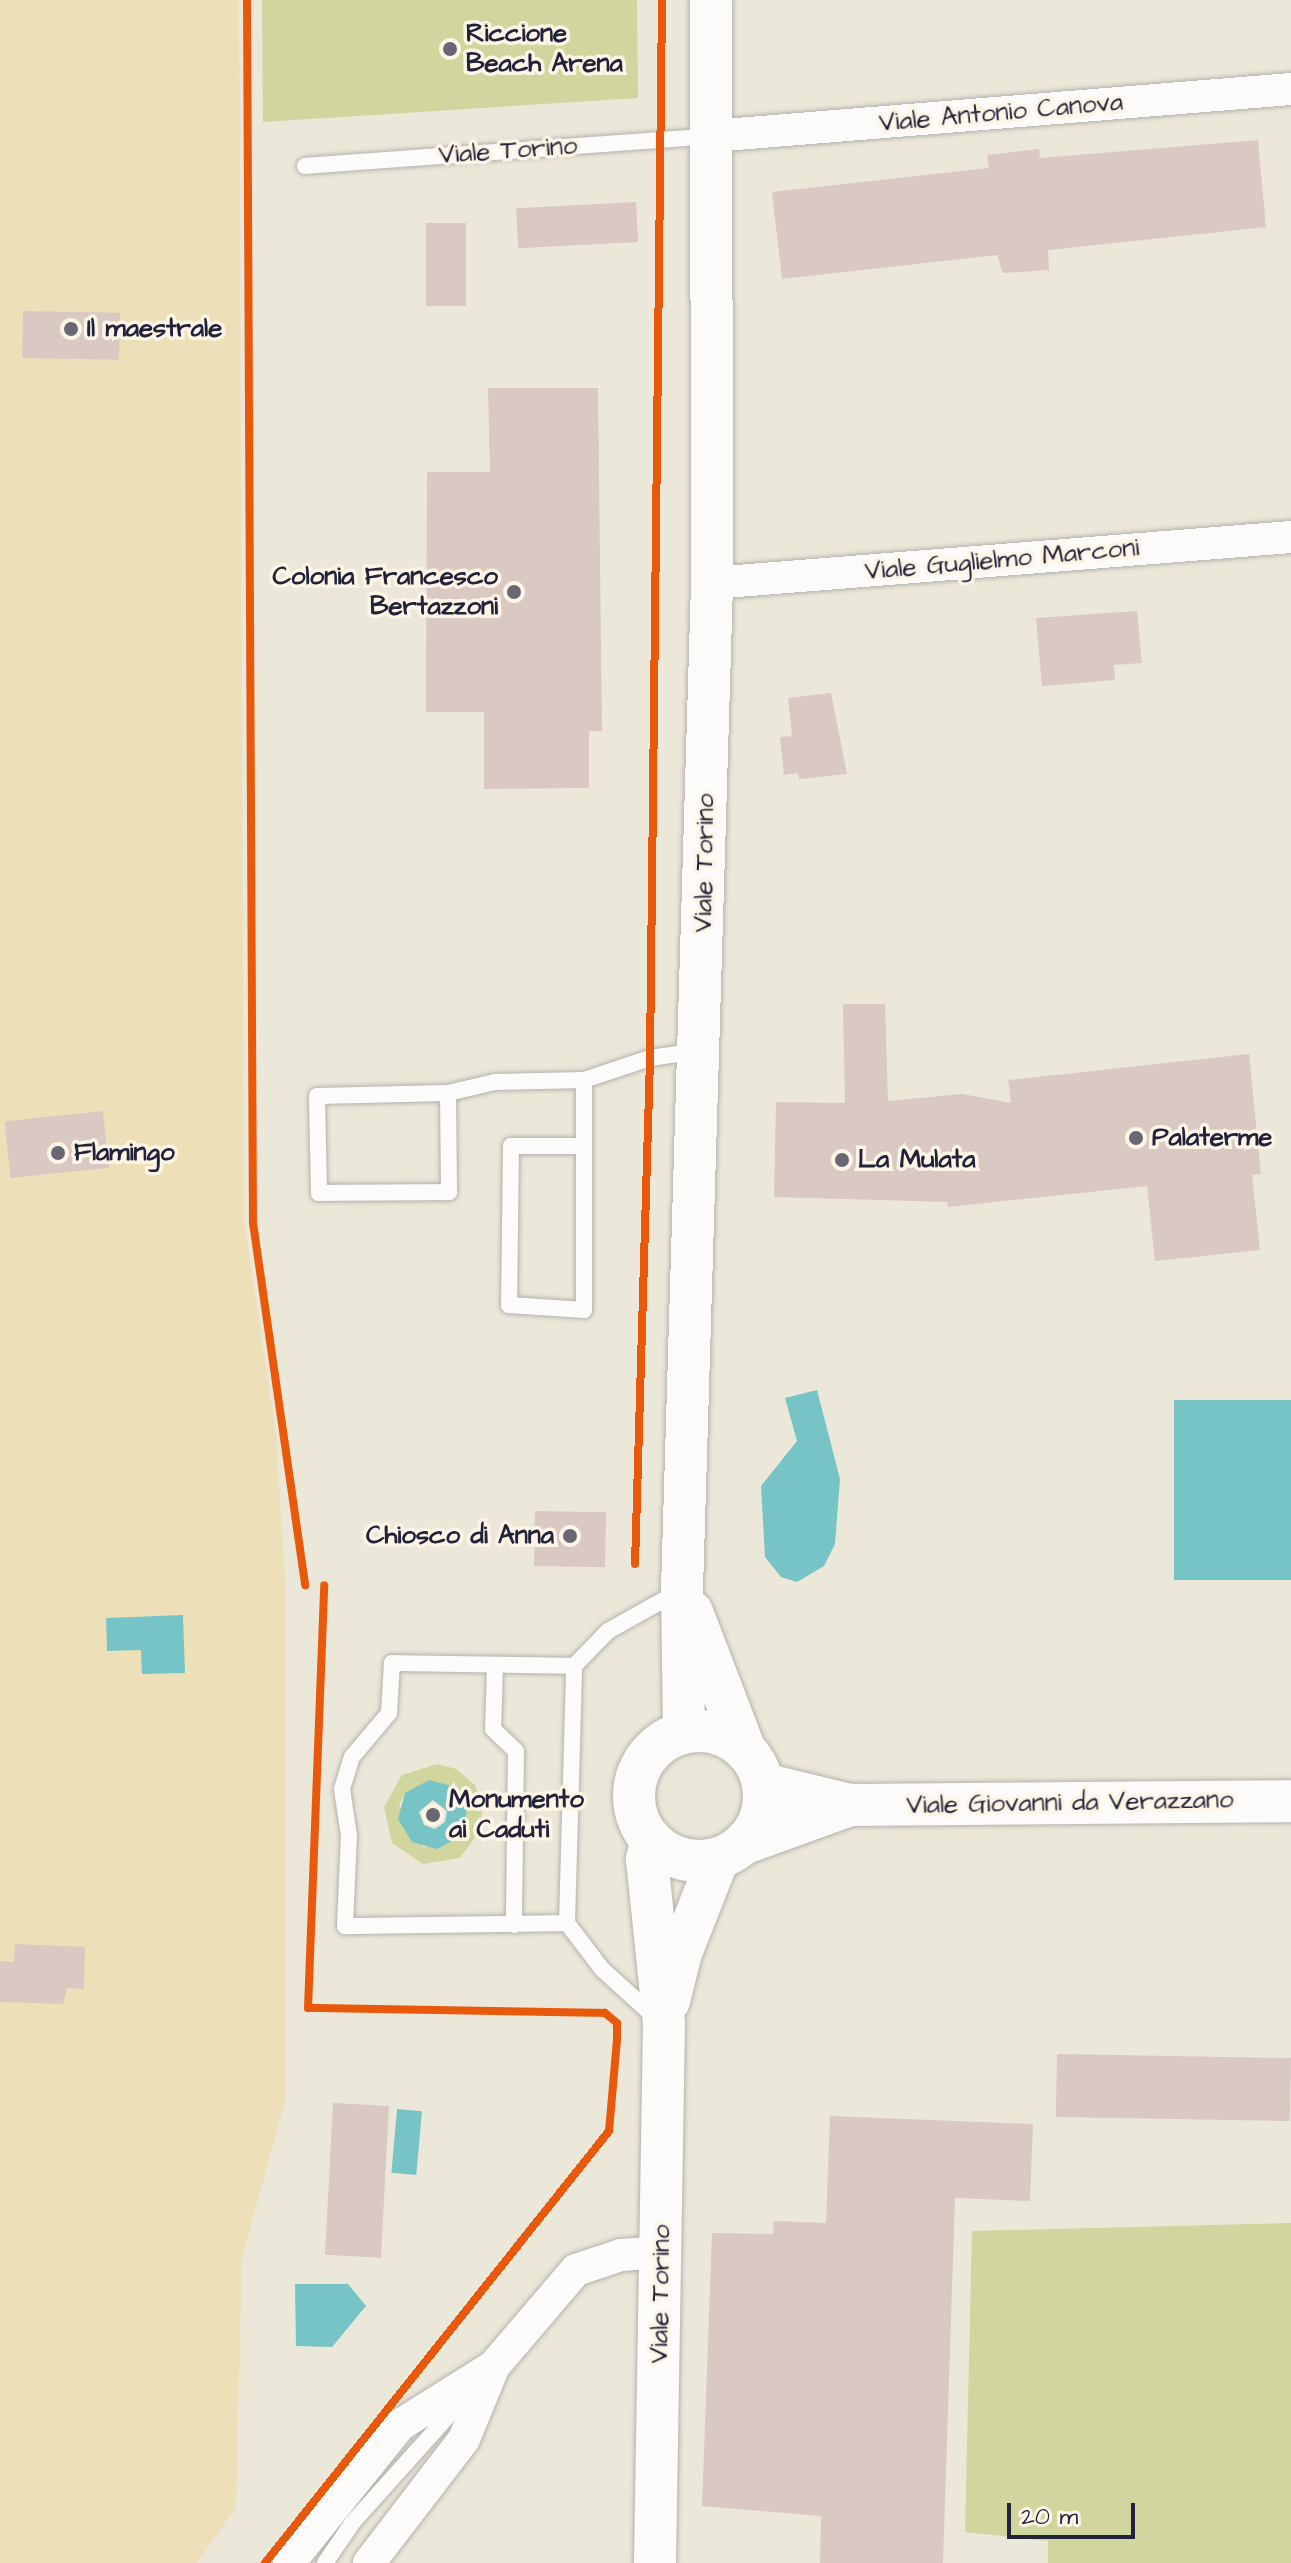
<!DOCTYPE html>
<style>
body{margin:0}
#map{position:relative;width:1291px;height:2563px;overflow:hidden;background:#ebe7d9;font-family:"Architects Daughter",sans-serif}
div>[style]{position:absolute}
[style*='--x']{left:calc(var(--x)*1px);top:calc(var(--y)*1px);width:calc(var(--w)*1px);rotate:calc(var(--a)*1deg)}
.green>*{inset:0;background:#d0d69d}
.sand>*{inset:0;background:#ede0b9}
.water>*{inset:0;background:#77c4c6;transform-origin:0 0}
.building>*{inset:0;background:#dac9c2;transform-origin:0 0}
.roads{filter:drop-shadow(0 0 2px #b5b2ac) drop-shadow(0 0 2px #b5b2ac)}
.service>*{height:16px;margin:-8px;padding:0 8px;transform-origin:8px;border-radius:8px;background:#fcfbf9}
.minor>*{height:32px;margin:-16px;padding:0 16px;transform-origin:16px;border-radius:16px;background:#fcfbf9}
.tertiary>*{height:42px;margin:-21px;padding:0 21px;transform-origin:21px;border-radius:21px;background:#fcfbf9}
.tertiary>.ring{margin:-21px;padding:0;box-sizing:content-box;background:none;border:42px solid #fcfbf9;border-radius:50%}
.cycleway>*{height:8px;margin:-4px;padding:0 4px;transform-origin:4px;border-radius:4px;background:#e8590c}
.dots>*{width:22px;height:22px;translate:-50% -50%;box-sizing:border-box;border:4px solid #fcf5e5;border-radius:50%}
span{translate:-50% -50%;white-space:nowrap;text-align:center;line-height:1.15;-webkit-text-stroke:7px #fcf5e5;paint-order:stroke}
.poi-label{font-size:26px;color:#22223b;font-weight:700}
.left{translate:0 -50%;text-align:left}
.right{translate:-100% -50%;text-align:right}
.street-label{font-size:26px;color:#22223b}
.scale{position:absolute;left:1007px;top:2503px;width:128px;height:36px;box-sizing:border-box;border:4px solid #22223b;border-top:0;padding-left:10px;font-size:24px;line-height:28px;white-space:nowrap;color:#22223b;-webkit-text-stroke:6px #fcf5e5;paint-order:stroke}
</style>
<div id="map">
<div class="green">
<i style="clip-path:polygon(262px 0,637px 0,638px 98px,263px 122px)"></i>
<i style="clip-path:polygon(evenodd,437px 1764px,456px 1769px,475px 1785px,482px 1803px,482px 1828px,460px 1858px,423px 1864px,392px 1843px,384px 1807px,402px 1775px,437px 1764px,405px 1793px,466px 1804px,424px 1848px,399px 1805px,405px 1793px)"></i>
<i style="clip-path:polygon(1291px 2223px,1291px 2563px,1048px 2563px,1048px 2541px,965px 2532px,972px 2231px)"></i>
</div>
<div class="sand">
<i style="clip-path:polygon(0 0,239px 0,244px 1220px,276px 1434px,286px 1597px,286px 2098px,242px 2258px,236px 2507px,197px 2563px,0 2563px)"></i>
</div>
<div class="water">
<i style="clip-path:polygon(817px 1390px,840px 1479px,835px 1544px,824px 1566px,797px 1582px,781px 1577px,765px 1557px,761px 1486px,797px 1441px,785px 1398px)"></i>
<i style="left:1291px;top:1400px;width:180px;height:117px;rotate:90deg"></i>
<i style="clip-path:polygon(183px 1615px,185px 1673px,142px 1674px,141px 1650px,107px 1651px,106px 1618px)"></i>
<i style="clip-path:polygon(evenodd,429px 1780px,455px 1787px,467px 1810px,461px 1836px,437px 1849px,412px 1842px,398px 1819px,405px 1793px,429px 1780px,433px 1800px,447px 1811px,445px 1822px,435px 1829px,424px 1825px,419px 1812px,433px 1800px)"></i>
<i style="left:397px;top:2109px;width:25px;height:64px;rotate:5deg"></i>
<i style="clip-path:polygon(295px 2284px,348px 2284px,366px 2306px,332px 2347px,296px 2346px)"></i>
</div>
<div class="building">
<i style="clip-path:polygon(1258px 140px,1266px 227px,1048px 250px,1049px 270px,1003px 273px,997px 255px,782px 279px,772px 192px,989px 168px,987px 155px,1039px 149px,1040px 158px)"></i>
<i style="left:636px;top:202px;width:40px;height:120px;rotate:87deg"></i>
<i style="left:426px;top:223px;width:40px;height:83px"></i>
<i style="left:23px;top:311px;width:97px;height:47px;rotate:1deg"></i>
<i style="clip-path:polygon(488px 388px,598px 388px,602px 731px,589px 731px,589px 788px,484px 789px,484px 712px,426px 712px,427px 472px,490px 472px)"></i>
<i style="clip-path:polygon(1137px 611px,1142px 663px,1114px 665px,1115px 680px,1042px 686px,1036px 618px)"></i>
<i style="clip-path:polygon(831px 693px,847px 774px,799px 779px,798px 773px,784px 775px,780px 737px,792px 736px,788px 698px)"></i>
<i style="clip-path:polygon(843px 1004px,885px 1004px,888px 1101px,962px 1094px,1011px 1103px,1008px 1080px,1249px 1054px,1261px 1174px,1252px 1175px,1260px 1250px,1155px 1261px,1147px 1186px,948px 1207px,947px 1202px,774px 1197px,776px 1102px,845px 1103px)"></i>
<i style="left:103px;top:1111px;width:57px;height:99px;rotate:84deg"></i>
<i style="left:535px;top:1511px;width:71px;height:55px;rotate:1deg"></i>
<i style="clip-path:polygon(15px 1944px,85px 1947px,84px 1989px,67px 1988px,63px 2004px,0 2002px,0 1961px,14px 1962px)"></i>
<i style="left:1057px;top:2054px;width:234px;height:63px;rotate:1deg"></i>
<i style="left:333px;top:2103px;width:56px;height:152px;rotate:3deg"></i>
<i style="clip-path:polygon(830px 2116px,1033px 2124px,1030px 2201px,955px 2198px,943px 2563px,820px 2563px,821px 2516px,702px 2506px,712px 2233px,773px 2234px,774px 2221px,826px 2223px)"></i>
</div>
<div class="roads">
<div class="service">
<i style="--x:305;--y:166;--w:407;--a:-4.2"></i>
<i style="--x:448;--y:1093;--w:99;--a:89.4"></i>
<i style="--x:449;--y:1192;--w:130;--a:179.6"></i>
<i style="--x:319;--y:1193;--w:97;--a:-91.2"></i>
<i style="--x:317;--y:1096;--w:131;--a:-1.3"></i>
<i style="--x:448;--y:1093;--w:48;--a:-13.2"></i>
<i style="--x:495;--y:1082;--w:89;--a:-1.3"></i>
<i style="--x:584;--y:1080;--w:70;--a:-18.4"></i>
<i style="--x:650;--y:1058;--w:49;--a:-8.3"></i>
<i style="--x:583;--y:1146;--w:72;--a:180"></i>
<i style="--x:511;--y:1146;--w:159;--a:90.7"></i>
<i style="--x:509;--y:1305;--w:75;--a:3.8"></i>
<i style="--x:584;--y:1310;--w:230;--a:-90"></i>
<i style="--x:495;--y:1667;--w:62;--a:91.8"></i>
<i style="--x:493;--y:1729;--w:32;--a:44"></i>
<i style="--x:516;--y:1751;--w:174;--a:90.7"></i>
<i style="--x:567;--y:1923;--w:222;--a:179.2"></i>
<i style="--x:345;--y:1926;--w:90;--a:-87.5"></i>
<i style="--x:349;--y:1836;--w:48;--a:-98.5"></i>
<i style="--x:342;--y:1789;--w:34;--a:-73"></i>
<i style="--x:352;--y:1757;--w:57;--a:-49.9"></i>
<i style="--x:389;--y:1713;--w:50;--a:-86.6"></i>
<i style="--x:392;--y:1663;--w:182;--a:0.9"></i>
<i style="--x:656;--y:2018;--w:73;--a:-137.8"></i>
<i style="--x:602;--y:1969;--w:58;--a:-127.3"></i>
<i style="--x:567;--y:1923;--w:257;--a:-88.4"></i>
<i style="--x:574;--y:1666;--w:49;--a:-45.8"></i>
<i style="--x:608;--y:1631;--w:80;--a:-29.1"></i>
<i style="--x:325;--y:2563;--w:50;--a:-55.7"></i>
<i style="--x:353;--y:2522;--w:172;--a:-48.1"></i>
</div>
<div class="minor">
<i style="--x:712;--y:136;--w:581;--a:-4.64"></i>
<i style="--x:712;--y:583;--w:581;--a:-4.54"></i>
<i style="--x:289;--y:2563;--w:177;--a:-51.2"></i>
<i style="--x:400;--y:2425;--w:111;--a:-32.1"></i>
<i style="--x:494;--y:2366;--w:126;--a:-49.5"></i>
<i style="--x:576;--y:2270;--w:47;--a:-18.4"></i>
<i style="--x:621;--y:2255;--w:41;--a:-4.2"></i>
<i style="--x:369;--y:2563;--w:156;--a:-52.5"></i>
<i style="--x:464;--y:2439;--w:79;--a:-67.7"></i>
</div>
<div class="tertiary">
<i style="--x:692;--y:1612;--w:148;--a:69"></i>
<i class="ring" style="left:634px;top:1731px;width:88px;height:88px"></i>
<i style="--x:684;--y:1733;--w:144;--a:-90.8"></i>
<i style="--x:682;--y:1589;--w:1006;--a:-88.29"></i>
<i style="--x:712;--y:583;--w:583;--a:-90.1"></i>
<i style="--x:763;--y:1784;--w:89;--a:13.6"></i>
<i style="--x:850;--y:1805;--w:441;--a:-0.5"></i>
<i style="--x:652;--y:1841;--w:19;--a:106"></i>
<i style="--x:647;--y:1859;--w:166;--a:84.1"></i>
<i style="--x:664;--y:2024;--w:539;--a:90.96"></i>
<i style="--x:745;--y:1843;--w:112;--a:-19.9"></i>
<i style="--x:669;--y:2001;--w:49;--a:-76"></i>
<i style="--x:681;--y:1953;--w:101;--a:-68.5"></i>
</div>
</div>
<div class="cycleway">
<i style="--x:247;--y:0;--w:1223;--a:89.72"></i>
<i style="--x:253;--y:1223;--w:366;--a:81.8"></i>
<i style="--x:635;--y:1564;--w:506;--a:-88.3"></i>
<i style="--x:650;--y:1058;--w:1058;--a:-89.35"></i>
<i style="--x:265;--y:2563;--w:552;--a:-51.47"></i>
<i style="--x:609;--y:2131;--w:92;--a:-85"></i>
<i style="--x:617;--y:2039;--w:16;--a:-90"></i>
<i style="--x:617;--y:2023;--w:16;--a:-140"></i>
<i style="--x:605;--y:2013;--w:297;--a:-179"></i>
<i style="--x:308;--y:2008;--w:423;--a:-87.8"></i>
</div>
<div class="dots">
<i style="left:450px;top:49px;background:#686772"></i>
<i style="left:71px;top:329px;background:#686772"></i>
<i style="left:514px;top:592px;background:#686772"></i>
<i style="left:1136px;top:1138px;background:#686772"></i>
<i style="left:58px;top:1153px;background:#686772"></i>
<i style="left:842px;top:1160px;background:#686772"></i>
<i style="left:570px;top:1536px;background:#686772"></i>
<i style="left:433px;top:1815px;background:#686772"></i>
</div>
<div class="poi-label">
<span class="left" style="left:466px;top:49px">Riccione<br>Beach Arena</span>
<span class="left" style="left:87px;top:329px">Il maestrale</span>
<span class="right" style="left:498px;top:592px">Colonia Francesco<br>Bertazzoni</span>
<span class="left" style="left:1152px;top:1138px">Palaterme</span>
<span class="left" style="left:74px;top:1153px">Flamingo</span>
<span class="left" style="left:858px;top:1160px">La Mulata</span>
<span class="right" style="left:554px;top:1536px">Chiosco di Anna</span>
<span class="left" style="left:449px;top:1815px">Monumento<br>ai Caduti</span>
</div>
<div class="street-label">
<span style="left:1001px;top:113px;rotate:-5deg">Viale Antonio Canova</span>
<span style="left:508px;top:151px;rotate:-4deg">Viale Torino</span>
<span style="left:1002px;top:560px;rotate:-5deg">Viale Guglielmo Marconi</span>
<span style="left:705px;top:863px;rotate:-89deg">Viale Torino</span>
<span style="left:1070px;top:1803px;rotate:-1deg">Viale Giovanni da Verazzano</span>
<span style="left:661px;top:2294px;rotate:-89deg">Viale Torino</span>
</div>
<div class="scale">20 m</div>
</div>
